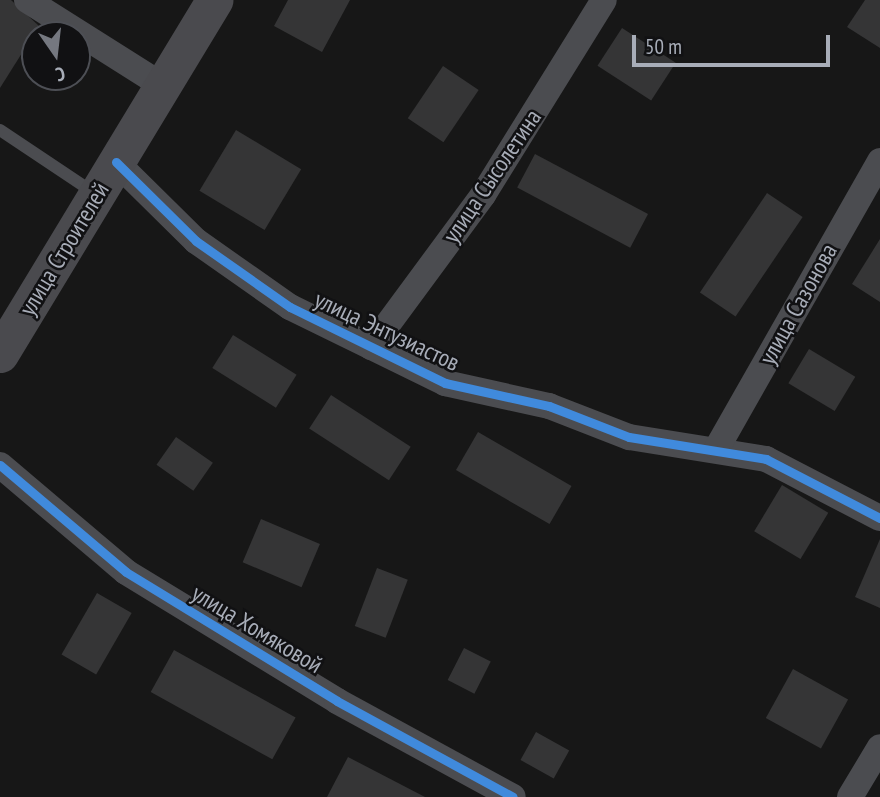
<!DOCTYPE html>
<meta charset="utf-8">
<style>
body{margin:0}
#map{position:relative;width:880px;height:797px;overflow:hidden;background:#171717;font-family:"PT Sans Narrow",sans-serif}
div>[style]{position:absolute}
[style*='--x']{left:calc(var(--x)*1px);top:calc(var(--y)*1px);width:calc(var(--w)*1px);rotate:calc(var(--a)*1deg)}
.building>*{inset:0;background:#353536;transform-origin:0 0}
.lane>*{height:12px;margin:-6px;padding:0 6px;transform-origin:6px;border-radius:6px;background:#4b4c50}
.street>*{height:26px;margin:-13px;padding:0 13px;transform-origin:13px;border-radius:13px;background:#4b4c50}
.secondary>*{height:37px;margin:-18.5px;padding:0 18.5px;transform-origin:18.5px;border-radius:18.5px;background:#4a4a4e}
.cycleway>*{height:9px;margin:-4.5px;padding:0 4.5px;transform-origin:4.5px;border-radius:4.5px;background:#408adc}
span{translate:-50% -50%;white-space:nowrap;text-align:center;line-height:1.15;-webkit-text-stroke:5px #111113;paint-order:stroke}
.street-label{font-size:24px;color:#a8adb8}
.north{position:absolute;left:21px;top:21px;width:70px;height:70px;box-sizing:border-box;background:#111113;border:2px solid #4d4f55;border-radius:50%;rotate:166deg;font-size:19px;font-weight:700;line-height:28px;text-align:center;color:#a8adb8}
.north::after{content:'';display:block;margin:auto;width:24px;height:32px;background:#757880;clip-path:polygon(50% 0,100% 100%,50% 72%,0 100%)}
.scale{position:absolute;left:632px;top:35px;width:198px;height:32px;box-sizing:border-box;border:4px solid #a8adb8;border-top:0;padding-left:9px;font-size:21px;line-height:24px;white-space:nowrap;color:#a8adb8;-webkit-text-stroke:5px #111113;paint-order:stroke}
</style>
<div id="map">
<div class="building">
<i style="clip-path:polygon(0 0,11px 0,39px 26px,0 88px)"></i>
<i style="clip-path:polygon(288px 0,350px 0,322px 52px,274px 26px)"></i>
<i style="clip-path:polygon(865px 0,880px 0,880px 48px,847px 27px)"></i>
<i style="left:622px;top:28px;width:64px;height:45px;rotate:33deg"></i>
<i style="left:443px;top:66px;width:43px;height:63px;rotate:34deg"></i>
<i style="left:236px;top:130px;width:76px;height:71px;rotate:31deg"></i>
<i style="left:535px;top:154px;width:128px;height:38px;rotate:28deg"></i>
<i style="left:767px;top:193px;width:43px;height:120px;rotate:34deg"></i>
<i style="clip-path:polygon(880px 239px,880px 302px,852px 284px)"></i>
<i style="left:233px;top:335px;width:75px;height:39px;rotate:32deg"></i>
<i style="left:809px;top:349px;width:54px;height:40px;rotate:31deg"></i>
<i style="left:331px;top:395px;width:95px;height:40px;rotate:33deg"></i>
<i style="left:478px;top:432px;width:108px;height:44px;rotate:30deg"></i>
<i style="left:176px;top:437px;width:45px;height:34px;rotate:35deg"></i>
<i style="left:782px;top:485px;width:54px;height:54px;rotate:31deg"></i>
<i style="left:261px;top:519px;width:64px;height:47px;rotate:23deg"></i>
<i style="clip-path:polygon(880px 539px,880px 608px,855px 597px)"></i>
<i style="left:377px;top:568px;width:33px;height:62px;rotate:21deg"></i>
<i style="left:97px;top:593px;width:40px;height:71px;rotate:30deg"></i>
<i style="left:464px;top:648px;width:30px;height:36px;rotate:27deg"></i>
<i style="left:174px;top:650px;width:139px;height:48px;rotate:29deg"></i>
<i style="left:793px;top:669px;width:63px;height:56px;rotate:29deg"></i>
<i style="left:536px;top:732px;width:38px;height:32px;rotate:29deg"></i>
<i style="clip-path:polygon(348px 757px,425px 797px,327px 797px)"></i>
</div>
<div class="lane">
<i style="--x:0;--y:130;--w:112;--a:33.7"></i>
</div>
<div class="street">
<i style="--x:27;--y:0;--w:161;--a:32.3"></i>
<i style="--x:116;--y:162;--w:112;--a:44.6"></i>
<i style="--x:196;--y:241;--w:115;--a:35.1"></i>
<i style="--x:290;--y:307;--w:173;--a:26.1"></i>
<i style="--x:445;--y:383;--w:107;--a:12.5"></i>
<i style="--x:549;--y:406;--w:86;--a:21.2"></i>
<i style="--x:629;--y:437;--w:139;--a:9.1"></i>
<i style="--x:766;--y:459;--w:128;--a:27.4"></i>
<i style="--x:371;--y:347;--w:189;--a:-53.6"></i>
<i style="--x:483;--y:195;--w:229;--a:-58.2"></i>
<i style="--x:717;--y:448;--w:330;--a:-60.4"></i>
<i style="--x:0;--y:465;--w:165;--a:40.3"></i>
<i style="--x:126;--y:572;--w:247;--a:31.4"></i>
<i style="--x:337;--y:701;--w:200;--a:28.6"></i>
<i style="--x:850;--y:797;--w:58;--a:-59"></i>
</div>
<div class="secondary">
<i style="--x:0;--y:354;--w:414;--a:-58.8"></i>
</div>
<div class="cycleway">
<i style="--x:116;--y:162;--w:112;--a:44.6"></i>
<i style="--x:196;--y:241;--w:115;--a:35.1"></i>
<i style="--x:290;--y:307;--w:173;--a:26.1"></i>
<i style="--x:445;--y:383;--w:107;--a:12.5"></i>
<i style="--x:549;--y:406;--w:86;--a:21.2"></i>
<i style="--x:629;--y:437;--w:139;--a:9.1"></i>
<i style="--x:766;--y:459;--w:128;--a:27.4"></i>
<i style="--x:0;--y:465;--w:165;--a:40.3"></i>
<i style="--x:126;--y:572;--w:247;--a:31.4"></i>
<i style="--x:337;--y:701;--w:200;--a:28.6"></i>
</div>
<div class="street-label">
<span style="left:492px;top:176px;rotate:-56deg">улица Сысолетина</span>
<span style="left:64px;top:249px;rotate:-59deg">улица Строителей</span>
<span style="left:798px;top:304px;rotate:-61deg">улица Сазонова</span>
<span style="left:387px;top:331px;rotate:25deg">улица Энтузиастов</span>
<span style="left:257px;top:629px;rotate:31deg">улица Хомяковой</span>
</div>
<div class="north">С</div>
<div class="scale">50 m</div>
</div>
